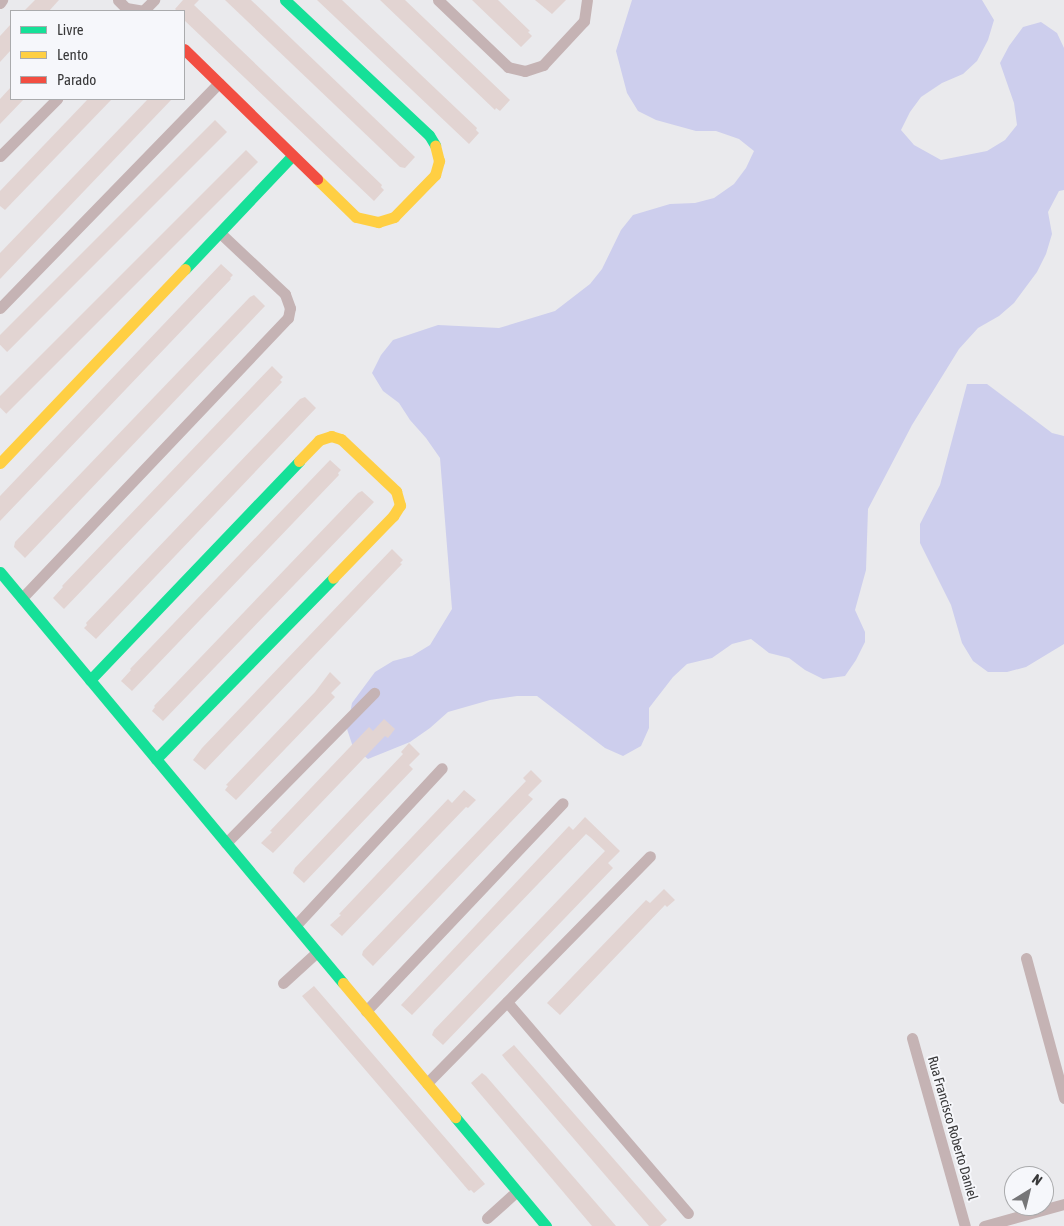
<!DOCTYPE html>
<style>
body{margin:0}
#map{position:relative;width:1064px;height:1226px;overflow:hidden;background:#eaeaed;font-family:"Asap Condensed",sans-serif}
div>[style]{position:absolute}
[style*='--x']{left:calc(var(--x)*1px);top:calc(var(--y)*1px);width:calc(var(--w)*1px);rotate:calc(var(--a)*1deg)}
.green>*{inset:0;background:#cdceed}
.building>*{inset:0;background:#e2d4d2;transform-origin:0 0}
.street>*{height:11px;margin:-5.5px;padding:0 5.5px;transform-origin:5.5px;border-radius:5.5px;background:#c5b3b4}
.fast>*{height:11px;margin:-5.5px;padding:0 5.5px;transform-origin:5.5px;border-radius:5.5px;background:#16e098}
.slow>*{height:11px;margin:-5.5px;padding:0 5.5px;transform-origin:5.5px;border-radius:5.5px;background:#ffcf43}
.jam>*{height:11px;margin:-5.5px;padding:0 5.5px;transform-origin:5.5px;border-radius:5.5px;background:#f24e42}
span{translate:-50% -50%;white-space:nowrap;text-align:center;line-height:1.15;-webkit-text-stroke:4px #f6f7fb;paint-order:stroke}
.street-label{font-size:14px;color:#383839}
.legend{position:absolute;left:10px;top:10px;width:175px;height:90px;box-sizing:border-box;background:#f6f7fb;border:1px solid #aaabad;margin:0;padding:6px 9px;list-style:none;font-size:15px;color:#383839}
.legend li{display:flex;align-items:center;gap:10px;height:25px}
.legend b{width:25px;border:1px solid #aaabad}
.north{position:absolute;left:1004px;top:1166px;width:50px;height:50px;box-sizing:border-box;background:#f6f7fb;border:1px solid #aaabad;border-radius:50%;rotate:36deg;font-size:14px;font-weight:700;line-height:20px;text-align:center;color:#383839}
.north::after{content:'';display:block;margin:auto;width:18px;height:22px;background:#767678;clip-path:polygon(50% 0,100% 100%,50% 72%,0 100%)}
</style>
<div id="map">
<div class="green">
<i style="clip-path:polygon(632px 0,982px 0,994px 20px,988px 40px,977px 61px,963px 74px,942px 83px,921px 97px,910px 112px,901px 130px,914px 145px,941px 160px,987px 151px,1005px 140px,1017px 125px,1014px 103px,1000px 63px,1009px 46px,1023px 27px,1041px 22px,1057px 33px,1064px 48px,1064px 190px,1059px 191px,1048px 212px,1052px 234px,1046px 254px,1037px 272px,1014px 303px,999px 316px,978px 328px,959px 349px,912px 425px,868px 509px,866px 570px,855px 610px,865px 632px,865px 642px,856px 660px,845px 676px,823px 679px,805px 670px,789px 658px,769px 653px,751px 639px,732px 644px,712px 658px,687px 664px,673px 677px,649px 708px,649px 728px,641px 746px,623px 756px,605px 748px,537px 696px,517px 696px,490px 700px,448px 712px,430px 728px,410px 742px,368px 759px,353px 747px,347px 729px,352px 703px,375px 672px,393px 661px,412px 656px,430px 645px,452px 609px,440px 458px,426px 438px,410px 420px,399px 403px,383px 391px,372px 373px,381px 355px,393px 340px,438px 325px,499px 328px,555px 311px,590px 284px,602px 269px,621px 230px,633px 215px,670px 204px,695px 203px,714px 198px,734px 184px,746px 168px,754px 151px,739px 139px,716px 131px,696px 131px,656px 120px,638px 111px,627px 93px,616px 51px)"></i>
<i style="clip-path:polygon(967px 384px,987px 384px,1052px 433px,1064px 436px,1064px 644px,1026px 667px,1007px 672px,988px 672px,973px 661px,962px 643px,951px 605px,920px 543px,920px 524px,940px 485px)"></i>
</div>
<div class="building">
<i style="clip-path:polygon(35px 0,59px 0,49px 11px,24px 11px)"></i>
<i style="clip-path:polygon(183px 0,199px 0,194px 5px,382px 185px,381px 187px,384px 190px,374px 201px,184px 20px,184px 11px,177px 11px,175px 9px)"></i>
<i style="clip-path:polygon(225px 0,251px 0,415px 157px,405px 168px,400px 167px)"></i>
<i style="clip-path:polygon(317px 0,342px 0,477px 128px,476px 130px,479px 133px,469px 144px)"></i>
<i style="clip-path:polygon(380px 0,405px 0,510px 100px,500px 111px,496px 108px,495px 110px)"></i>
<i style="clip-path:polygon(472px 0,498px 0,530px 31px,528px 32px,532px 36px,521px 47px)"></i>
<i style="clip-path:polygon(535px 0,566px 0,552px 14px)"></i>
<i style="clip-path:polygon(11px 24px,11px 50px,0 62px,0 36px)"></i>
<i style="clip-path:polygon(11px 87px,11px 99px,24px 99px,0 124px,0 99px)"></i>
<i style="clip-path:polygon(88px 99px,112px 99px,5px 210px,0 206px,0 191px)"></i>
<i style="clip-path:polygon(148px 99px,172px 99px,0 279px,0 253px)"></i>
<i style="left:215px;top:120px;width:17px;height:311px;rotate:45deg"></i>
<i style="left:246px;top:150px;width:17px;height:356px;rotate:45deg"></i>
<i style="clip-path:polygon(221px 264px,233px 275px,230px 278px,231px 279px,0 521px,0 496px)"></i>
<i style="clip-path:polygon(254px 295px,265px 306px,25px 558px,14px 547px,15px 542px,250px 297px)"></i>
<i style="clip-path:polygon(272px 366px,283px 377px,280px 380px,282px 382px,64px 609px,53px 598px,63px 587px,62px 586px)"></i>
<i style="clip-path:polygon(305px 397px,316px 408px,96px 639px,84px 628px,87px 625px,86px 623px,300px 399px)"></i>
<i style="clip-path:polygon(330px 460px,341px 470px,338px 473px,339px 475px,132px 691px,121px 681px,131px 670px,130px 669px)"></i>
<i style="clip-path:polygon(362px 491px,374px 502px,163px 721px,152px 711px,155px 707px,154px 706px,358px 493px)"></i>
<i style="clip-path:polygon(392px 549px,403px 560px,400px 563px,402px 564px,205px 770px,193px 760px,202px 748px)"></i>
<i style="clip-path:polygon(330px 672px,341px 683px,331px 693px,335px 697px,236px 800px,225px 790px,228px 786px,226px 785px,315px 692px)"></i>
<i style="clip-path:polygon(384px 719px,395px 729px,388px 738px,385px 736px,273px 853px,261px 843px,272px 832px,270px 831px,369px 727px,373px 731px)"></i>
<i style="clip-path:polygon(409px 743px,420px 754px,409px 765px,413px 769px,304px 883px,293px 873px,295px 868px,403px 754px,401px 752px)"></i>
<i style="clip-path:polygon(531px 770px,542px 781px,528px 795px,533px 799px,373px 966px,362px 955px,363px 951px,526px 781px,523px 778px)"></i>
<i style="clip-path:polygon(464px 790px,476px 800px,468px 808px,466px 807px,342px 936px,330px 925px,341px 915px,339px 914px,448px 799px,452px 803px)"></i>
<i style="clip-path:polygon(585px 817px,620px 851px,608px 863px,613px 868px,443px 1045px,432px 1035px,434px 1030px,605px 851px,590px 837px,586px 834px,412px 1015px,401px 1005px,569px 826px,573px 830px)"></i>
<i style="clip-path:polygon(664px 889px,675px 900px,667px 907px,665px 905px,560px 1015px,547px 1003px,646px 900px,650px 903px)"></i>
<i style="clip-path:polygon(314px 986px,485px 1184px,474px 1193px,471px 1190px,469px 1191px,302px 996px)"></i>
<i style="clip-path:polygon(514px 1045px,667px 1220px,660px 1226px,649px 1226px,505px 1059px,502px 1055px)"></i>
<i style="clip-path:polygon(482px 1073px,486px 1076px,616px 1226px,592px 1226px,471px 1083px)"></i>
</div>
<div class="street">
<i style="--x:118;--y:0;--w:11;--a:45"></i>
<i style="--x:126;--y:8;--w:18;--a:9"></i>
<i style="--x:438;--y:0;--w:97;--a:43.7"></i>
<i style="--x:508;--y:67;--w:17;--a:13"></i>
<i style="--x:525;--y:71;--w:19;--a:-18"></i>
<i style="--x:543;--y:65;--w:60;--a:-47"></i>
<i style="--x:584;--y:21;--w:21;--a:-82"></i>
<i style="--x:0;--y:3;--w:4;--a:-56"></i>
<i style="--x:143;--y:11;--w:16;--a:-45"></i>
<i style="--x:0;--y:156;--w:81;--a:-45"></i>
<i style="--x:0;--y:308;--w:314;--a:-45.8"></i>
<i style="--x:22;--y:598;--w:386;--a:-46.5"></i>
<i style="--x:288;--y:318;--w:10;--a:-79"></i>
<i style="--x:290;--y:308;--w:15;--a:-110"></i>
<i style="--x:285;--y:294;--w:89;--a:-136.8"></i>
<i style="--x:226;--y:843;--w:211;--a:-45.4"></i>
<i style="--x:296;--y:925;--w:214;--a:-47.1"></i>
<i style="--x:1026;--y:958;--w:145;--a:74.8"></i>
<i style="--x:283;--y:983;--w:46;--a:-42.4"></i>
<i style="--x:507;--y:1002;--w:278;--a:49.4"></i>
<i style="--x:366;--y:1011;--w:286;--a:-46.6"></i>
<i style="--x:912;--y:1038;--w:195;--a:74.3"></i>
<i style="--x:427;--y:1083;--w:318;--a:-45.5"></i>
<i style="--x:487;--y:1218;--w:40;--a:-42"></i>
<i style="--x:984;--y:1226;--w:83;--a:-15.4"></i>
</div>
<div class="fast">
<i style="--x:285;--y:0;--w:197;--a:43.2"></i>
<i style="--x:429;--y:135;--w:12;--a:59"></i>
<i style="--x:185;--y:269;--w:156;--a:-46.6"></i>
<i style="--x:0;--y:572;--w:535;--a:50.15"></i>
<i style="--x:90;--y:680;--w:303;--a:-46.3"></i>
<i style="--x:156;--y:759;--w:253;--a:-45.6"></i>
<i style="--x:455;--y:1117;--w:142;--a:50.1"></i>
</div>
<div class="slow">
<i style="--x:317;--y:179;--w:54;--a:44.3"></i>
<i style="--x:356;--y:217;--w:23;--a:13"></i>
<i style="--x:378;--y:222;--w:17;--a:-17"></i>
<i style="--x:394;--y:217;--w:59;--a:-45.7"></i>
<i style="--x:435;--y:175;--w:15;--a:-74"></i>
<i style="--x:439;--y:161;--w:16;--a:-104"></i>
<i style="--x:299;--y:461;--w:29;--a:-46"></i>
<i style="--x:319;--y:440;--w:13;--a:-18"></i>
<i style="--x:331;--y:436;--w:10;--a:17"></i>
<i style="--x:341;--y:439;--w:76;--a:43.4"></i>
<i style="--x:396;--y:491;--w:15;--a:74"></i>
<i style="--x:400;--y:505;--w:13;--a:122"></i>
<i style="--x:393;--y:516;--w:86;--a:134.1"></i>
<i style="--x:0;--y:463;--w:268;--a:-46.4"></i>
<i style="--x:343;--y:983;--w:175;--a:50.1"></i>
</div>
<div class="jam">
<i style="--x:184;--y:49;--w:186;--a:44.3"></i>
</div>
<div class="street-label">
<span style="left:953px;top:1128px;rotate:74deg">Rua Francisco Roberto Daniel</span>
</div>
<ul class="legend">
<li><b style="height:6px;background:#16e098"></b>Livre</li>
<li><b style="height:6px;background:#ffcf43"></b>Lento</li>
<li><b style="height:6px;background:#f24e42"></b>Parado</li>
</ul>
<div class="north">N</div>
</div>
